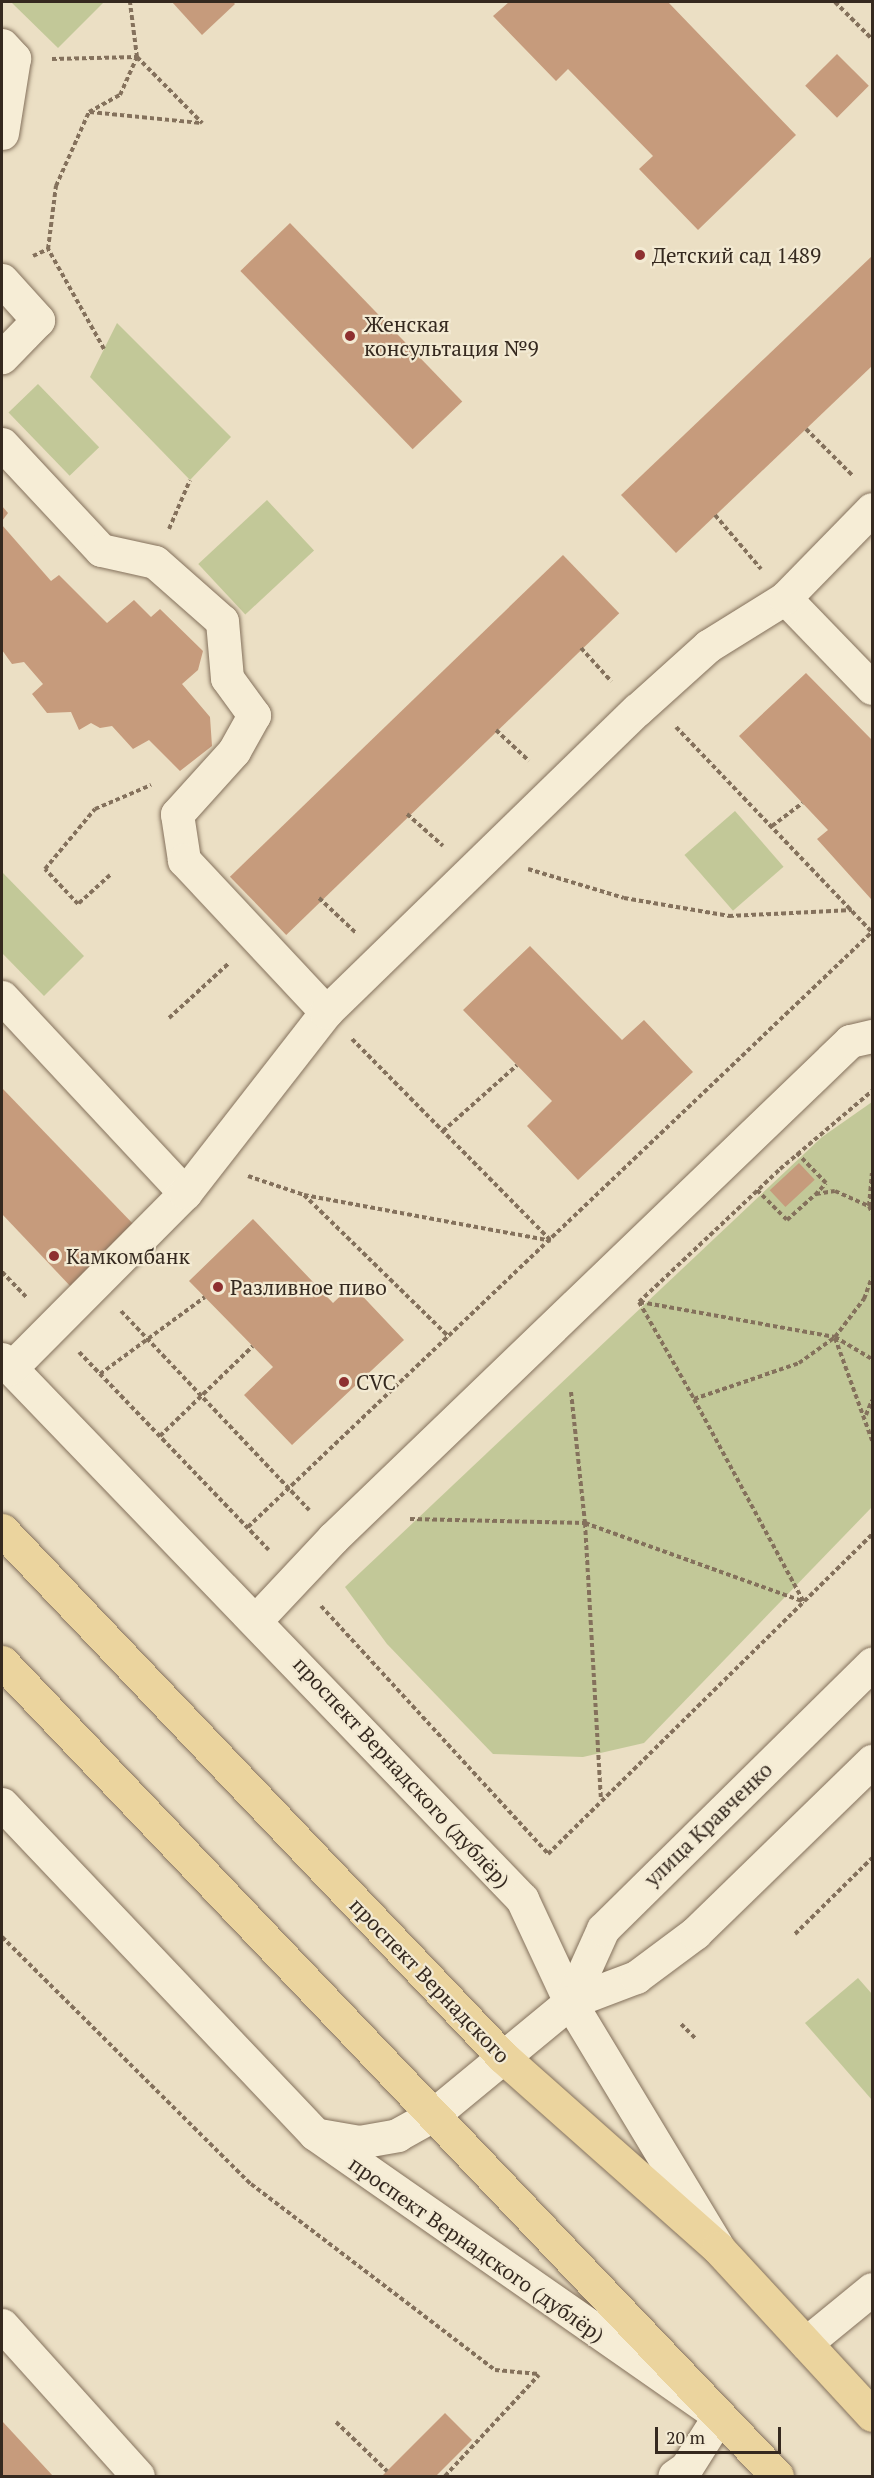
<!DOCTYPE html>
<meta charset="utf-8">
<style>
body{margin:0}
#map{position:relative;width:874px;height:2478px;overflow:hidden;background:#ebdfc4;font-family:"PT Serif",serif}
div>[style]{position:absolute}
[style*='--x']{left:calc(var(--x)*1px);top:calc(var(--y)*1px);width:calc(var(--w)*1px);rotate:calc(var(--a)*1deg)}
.green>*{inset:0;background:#c2c898;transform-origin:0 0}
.building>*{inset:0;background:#c69b7c;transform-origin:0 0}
.path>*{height:4px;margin-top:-2px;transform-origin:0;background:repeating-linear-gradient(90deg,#84715c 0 4.5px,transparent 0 7.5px)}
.roads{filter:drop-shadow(0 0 2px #84715c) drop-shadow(0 0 2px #84715c)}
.minor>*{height:33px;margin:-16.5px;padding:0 16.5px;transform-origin:16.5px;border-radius:16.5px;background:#f6edd6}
.major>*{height:33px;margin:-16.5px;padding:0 16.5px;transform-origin:16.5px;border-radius:16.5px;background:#ebd49e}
.dots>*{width:16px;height:16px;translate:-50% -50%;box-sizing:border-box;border:3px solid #f3ead3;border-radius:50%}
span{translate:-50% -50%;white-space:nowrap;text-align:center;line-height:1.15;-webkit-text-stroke:4.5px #f3ead3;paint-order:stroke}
.poi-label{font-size:21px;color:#35291f}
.left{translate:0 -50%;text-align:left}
.street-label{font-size:21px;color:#35291f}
.frame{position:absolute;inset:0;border:3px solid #35291f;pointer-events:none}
.scale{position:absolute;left:655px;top:2427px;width:126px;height:27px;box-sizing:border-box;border:3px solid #35291f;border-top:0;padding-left:8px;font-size:18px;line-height:21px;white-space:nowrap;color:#35291f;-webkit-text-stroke:4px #f3ead3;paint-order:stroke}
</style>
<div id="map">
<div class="green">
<i style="clip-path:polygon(11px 2px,104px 2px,58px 48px)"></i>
<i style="clip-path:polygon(117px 323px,231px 437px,190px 480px,90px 377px)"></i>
<i style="left:38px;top:384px;width:88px;height:41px;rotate:46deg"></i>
<i style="left:267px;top:500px;width:69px;height:94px;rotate:47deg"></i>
<i style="left:735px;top:811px;width:74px;height:67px;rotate:49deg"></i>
<i style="clip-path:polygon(2px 872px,84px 956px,44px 996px,2px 953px)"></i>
<i style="clip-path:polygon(872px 1102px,872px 1507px,644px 1743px,583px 1757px,493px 1754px,387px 1644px,345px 1587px,822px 1137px)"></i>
<i style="clip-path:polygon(858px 1978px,872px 1994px,872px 2100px,805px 2023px)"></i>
</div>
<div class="building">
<i style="clip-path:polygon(172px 2px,233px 2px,235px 4px,202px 35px)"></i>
<i style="clip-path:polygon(509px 2px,668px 2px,796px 135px,698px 230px,639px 169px,653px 156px,568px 69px,556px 81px,493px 16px)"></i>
<i style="left:837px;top:54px;width:45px;height:45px;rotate:45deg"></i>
<i style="left:290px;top:223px;width:248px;height:69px;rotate:46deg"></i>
<i style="clip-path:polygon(872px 256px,872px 366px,676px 553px,621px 495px)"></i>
<i style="clip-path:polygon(2px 506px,8px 513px,2px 521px)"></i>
<i style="clip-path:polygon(2px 525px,51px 581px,59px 575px,107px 623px,134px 600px,151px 617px,160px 609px,203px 651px,198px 670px,182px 684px,210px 717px,212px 746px,180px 771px,149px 740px,133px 749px,112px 726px,100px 728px,91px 723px,79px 730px,71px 712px,47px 713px,32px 694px,43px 684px,24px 662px,12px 664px,2px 650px)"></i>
<i style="left:563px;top:555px;width:81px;height:463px;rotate:46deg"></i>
<i style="clip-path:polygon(806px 673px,872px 740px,871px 899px,817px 839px,828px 830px,739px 736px)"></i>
<i style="clip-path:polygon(530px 946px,622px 1040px,644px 1020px,693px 1072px,578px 1180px,527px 1126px,552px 1101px,463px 1010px)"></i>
<i style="clip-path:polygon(2px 1088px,137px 1228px,73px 1289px,2px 1214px)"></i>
<i style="left:799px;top:1163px;width:23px;height:40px;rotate:47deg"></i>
<i style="clip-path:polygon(253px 1219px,333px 1303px,352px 1285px,404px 1340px,292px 1445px,244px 1395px,273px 1367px,189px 1281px)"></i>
<i style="clip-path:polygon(445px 2413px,472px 2440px,436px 2476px,382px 2476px)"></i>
<i style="clip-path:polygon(2px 2421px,53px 2476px,2px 2476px)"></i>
</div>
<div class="path">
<i style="--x:835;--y:2;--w:52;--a:45"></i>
<i style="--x:52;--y:59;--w:85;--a:-1.3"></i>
<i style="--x:137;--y:57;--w:93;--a:45.4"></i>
<i style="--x:90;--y:112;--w:112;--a:5.7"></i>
<i style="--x:33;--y:256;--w:17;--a:-25"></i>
<i style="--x:104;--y:349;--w:115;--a:-119.2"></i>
<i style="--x:48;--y:249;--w:64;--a:-82.8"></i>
<i style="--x:56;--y:186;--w:81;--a:-66"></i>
<i style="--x:89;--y:112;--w:35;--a:-29"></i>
<i style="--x:120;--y:95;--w:42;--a:-65.9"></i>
<i style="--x:137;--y:57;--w:55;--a:-97.3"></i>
<i style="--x:806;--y:429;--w:66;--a:45"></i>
<i style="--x:715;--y:515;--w:71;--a:49.6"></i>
<i style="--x:169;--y:529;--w:53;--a:-66.8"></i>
<i style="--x:581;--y:648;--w:45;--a:47.7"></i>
<i style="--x:676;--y:727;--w:284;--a:46.3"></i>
<i style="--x:496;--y:730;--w:45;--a:43.2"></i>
<i style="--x:407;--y:814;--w:48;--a:41.6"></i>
<i style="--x:772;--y:826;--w:38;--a:-37"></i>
<i style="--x:528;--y:869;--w:100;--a:16.8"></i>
<i style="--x:624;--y:898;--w:107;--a:9.7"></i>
<i style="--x:729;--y:916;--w:123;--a:-2.8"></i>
<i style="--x:110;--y:875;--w:43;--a:137.8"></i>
<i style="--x:78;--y:904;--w:48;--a:-133.3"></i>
<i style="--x:45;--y:869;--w:78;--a:-50.2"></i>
<i style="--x:95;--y:809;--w:61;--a:-23.2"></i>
<i style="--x:319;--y:898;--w:50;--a:43.4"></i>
<i style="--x:169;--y:1018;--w:80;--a:-42.5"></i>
<i style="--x:352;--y:1039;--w:284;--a:45.4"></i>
<i style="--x:443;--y:1131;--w:99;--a:-41.7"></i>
<i style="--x:248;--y:1176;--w:59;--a:18.7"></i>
<i style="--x:304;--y:1195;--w:251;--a:10.5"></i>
<i style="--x:757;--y:1190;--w:42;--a:45"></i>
<i style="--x:787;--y:1220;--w:38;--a:-42"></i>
<i style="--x:815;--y:1195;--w:16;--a:-47"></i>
<i style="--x:826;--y:1183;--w:42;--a:-134"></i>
<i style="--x:816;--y:1194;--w:19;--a:-9"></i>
<i style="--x:835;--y:1191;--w:37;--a:24"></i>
<i style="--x:869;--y:1206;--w:8;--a:67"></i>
<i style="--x:304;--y:1195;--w:203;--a:44.4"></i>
<i style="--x:869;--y:1206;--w:33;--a:-85"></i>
<i style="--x:2;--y:1272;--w:35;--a:46"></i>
<i style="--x:639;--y:1302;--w:112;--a:60.4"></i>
<i style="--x:694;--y:1399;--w:111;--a:-18.9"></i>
<i style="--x:799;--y:1363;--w:44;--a:-35.8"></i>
<i style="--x:835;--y:1337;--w:48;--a:-52.7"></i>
<i style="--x:864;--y:1299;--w:23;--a:-70"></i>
<i style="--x:639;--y:1302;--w:194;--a:-43.3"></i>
<i style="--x:780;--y:1169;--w:121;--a:-40.3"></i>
<i style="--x:640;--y:1302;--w:198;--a:10.2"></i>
<i style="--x:835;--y:1337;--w:43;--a:30.7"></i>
<i style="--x:121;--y:1311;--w:274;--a:46.6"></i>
<i style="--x:835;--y:1338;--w:109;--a:70.1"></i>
<i style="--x:79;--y:1352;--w:274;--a:46.2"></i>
<i style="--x:100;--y:1374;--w:130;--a:-36.3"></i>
<i style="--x:571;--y:1392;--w:132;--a:83.9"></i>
<i style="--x:585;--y:1523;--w:275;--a:86.7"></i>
<i style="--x:694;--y:1399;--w:230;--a:61.6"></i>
<i style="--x:866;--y:1415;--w:16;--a:-68"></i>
<i style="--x:160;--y:1436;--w:129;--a:-44.1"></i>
<i style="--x:410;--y:1519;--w:175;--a:1.3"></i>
<i style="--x:585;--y:1523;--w:233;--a:19.8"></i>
<i style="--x:248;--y:1527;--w:862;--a:-43.64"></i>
<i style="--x:321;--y:1606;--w:336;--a:47.5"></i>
<i style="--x:548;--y:1854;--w:455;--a:-44.6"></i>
<i style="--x:795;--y:1934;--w:108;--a:-44.6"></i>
<i style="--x:2;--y:1937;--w:351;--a:44.8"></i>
<i style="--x:251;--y:2184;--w:307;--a:37.3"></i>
<i style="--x:495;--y:2370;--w:44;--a:5.2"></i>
<i style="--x:681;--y:2024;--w:21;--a:45"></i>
<i style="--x:336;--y:2422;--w:71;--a:43.9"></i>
<i style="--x:445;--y:2476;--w:138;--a:-47.1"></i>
</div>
<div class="roads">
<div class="minor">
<i style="--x:2;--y:45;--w:18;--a:47"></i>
<i style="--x:14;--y:58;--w:76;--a:99.1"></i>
<i style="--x:2;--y:280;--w:54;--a:48"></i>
<i style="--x:38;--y:320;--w:52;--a:134.2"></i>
<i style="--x:2;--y:444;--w:145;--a:47"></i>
<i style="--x:101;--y:550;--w:55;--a:12.5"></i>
<i style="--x:155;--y:562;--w:89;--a:41.4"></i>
<i style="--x:222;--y:621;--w:57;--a:85"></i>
<i style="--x:227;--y:678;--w:46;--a:53.9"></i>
<i style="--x:254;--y:715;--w:41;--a:119.1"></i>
<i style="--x:234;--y:751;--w:85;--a:132.1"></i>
<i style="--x:177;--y:814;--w:47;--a:81.3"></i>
<i style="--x:184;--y:860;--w:208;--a:46.9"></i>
<i style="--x:785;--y:598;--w:125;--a:46"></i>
<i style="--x:2;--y:997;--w:268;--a:47"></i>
<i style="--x:2;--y:1359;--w:750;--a:46.08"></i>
<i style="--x:522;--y:1899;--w:114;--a:65"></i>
<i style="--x:570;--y:2002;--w:283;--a:58.9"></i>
<i style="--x:11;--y:1368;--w:247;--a:-45.2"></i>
<i style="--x:185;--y:1193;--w:229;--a:-52.1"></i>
<i style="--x:326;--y:1012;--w:434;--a:-44.2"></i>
<i style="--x:637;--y:710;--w:96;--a:-42"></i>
<i style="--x:708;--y:646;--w:91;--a:-31.9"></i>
<i style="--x:785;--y:598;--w:124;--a:-45.7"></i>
<i style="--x:257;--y:1619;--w:111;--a:-46.8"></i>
<i style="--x:333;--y:1538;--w:717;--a:-43.87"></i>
<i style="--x:850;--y:1041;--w:23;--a:-13"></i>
<i style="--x:2;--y:1804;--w:455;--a:46.5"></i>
<i style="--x:315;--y:2134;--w:493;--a:34.9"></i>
<i style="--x:719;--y:2416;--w:62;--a:122.4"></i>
<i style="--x:686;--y:2468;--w:14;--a:146"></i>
<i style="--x:570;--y:2002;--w:80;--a:-65.7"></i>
<i style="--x:603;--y:1929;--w:378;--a:-44.6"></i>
<i style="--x:319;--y:2135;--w:41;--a:9.9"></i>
<i style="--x:359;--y:2142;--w:39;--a:-10"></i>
<i style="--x:397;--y:2135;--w:41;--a:-29.1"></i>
<i style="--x:433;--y:2115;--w:178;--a:-39.5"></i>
<i style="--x:570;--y:2002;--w:71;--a:-20.7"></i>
<i style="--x:636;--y:1977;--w:74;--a:-36.7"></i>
<i style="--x:695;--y:1933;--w:247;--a:-44.2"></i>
<i style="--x:2;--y:2325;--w:203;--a:48"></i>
<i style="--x:806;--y:2343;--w:85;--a:-39.3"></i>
</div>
<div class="major">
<i style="--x:2;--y:1530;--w:727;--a:46.45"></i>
<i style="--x:503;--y:2057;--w:288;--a:41.6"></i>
<i style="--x:718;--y:2248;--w:227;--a:47.3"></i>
<i style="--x:2;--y:1662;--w:1124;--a:46.41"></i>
</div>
</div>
<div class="dots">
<i style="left:640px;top:255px;background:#8e3030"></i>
<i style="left:350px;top:336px;background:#8e3030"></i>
<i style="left:54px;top:1256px;background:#8e3030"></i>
<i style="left:218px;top:1287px;background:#8e3030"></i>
<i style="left:344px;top:1382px;background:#8e3030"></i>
</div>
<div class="poi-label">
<span class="left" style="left:652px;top:255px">Детский сад 1489</span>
<span class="left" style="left:364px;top:336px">Женская<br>консультация №9</span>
<span class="left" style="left:66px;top:1256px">Камкомбанк</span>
<span class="left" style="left:230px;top:1287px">Разливное пиво</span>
<span class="left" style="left:356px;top:1382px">CVC</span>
</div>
<div class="street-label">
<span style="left:402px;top:1772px;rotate:47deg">проспект Вернадского (дублёр)</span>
<span style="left:708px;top:1824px;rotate:-44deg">улица Кравченко</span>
<span style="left:430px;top:1980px;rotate:46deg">проспект Вернадского</span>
<span style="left:477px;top:2249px;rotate:35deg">проспект Вернадского (дублёр)</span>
</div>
<div class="frame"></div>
<div class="scale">20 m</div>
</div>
